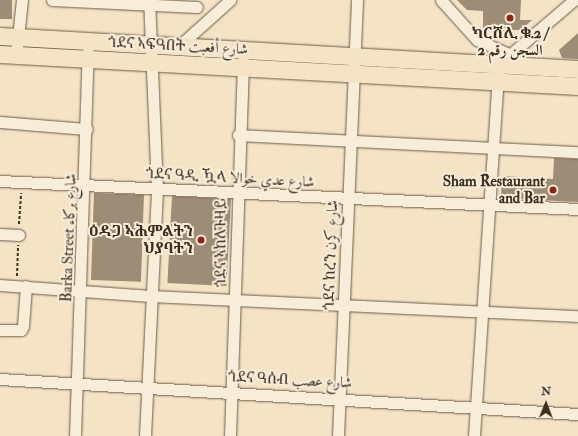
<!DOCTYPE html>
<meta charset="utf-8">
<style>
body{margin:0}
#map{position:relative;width:578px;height:436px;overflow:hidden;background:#f4e4c5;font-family:"IM FELL Double Pica",Amiri,"Noto Serif Ethiopic",serif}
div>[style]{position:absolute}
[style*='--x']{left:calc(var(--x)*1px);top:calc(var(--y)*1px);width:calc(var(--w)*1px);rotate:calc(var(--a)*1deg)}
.building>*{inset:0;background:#9d8c76;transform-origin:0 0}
.path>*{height:2px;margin-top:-1px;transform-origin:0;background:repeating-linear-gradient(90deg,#3e2d21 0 3px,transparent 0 5px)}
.roads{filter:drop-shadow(0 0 1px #6c5b4a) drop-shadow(0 0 1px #6c5b4a)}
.minor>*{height:11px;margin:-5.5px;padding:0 5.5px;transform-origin:5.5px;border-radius:5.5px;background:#f8edd9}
.highway>*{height:17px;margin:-8.5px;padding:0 8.5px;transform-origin:8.5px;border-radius:8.5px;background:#f4e4c5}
.dots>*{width:11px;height:11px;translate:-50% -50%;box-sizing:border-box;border:2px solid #f8edd9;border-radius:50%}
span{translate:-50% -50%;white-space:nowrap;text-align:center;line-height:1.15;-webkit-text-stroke:4px #f8edd9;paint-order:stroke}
.poi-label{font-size:15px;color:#3e2d21;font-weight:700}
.right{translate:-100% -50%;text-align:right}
.street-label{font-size:15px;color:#3e2d21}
.north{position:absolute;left:526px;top:384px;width:40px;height:40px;-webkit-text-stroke:3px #f8edd9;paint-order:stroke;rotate:1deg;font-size:11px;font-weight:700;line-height:16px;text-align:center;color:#3e2d21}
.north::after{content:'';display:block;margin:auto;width:14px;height:18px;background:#3e2d21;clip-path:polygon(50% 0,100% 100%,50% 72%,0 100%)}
</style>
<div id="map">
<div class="building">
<i style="left:0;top:0;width:12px;height:19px"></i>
<i style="clip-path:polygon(457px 0,521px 0,520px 20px,532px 20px,521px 30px,510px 30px,510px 37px,496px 37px,496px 28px,483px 28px,483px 11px,467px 10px)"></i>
<i style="clip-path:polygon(578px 33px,578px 59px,562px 58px,559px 50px)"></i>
<i style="clip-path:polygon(554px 158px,578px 159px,578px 202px,501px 198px,502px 176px,553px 179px)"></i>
<i style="left:94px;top:193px;width:50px;height:87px;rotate:2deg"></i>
<i style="left:172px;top:196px;width:59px;height:87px;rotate:3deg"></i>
</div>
<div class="path">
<i style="--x:19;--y:224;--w:31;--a:-86"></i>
<i style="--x:17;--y:276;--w:31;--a:-88"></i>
</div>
<div class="roads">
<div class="minor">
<i style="--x:52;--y:0;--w:145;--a:2.8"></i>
<i style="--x:441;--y:0;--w:54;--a:48"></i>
<i style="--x:477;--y:40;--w:36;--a:24"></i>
<i style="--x:179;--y:46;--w:69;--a:-42"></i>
<i style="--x:16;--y:55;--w:55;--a:-83.8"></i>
<i style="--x:0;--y:122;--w:87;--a:4.6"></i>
<i style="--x:238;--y:135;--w:340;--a:2.9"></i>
<i style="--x:0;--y:181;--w:579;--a:2.77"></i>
<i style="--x:0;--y:234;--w:19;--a:3"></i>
<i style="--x:0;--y:285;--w:151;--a:4.2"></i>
<i style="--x:151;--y:296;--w:427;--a:2.7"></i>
<i style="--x:0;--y:330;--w:21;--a:0"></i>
<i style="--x:21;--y:330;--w:4;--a:-63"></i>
<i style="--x:23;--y:326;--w:40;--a:-85.7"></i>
<i style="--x:0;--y:379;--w:579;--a:3.47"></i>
<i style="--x:75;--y:436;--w:384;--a:-88.1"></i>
<i style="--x:145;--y:436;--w:247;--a:-87.2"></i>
<i style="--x:157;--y:189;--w:189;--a:-92.4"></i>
<i style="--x:230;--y:436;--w:375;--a:-88"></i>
<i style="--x:338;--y:436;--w:436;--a:-87.5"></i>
<i style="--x:474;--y:436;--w:373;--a:-86.2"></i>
<i style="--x:499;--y:64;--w:99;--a:-40.5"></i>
</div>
<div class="highway">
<i style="--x:0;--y:36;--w:579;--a:3.27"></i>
<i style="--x:0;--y:54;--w:579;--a:3.17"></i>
</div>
</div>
<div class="dots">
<i style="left:510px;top:18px;background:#8f2418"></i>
<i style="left:553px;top:190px;background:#8f2418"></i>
<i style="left:201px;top:240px;background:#8f2418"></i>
</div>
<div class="poi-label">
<span style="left:510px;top:42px">ካርሸሊ ቁ.2 /<br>السجن رقم 2</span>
<span class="right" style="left:545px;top:190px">Sham Restaurant<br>and Bar</span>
<span class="right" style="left:193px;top:240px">ዕዳጋ ኣሕምልትን<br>ህያባትን</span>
</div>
<div class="street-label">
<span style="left:178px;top:46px;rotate:3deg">ጎደና ኣፍዓበት شارع أفعبت</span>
<span style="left:230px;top:178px;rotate:3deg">ጎደና ዓዲ ዃላ شارع عدي خوالا</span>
<span style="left:69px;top:238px;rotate:-88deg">Barka Street شارع بركاء</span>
<span style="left:221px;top:243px;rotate:-90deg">ጎደና ኣከለጉዛይ</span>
<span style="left:331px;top:255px;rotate:-88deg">ጎደና ከረን شارع كرن</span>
<span style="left:290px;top:380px;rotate:3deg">ጎደና ዓሰብ شارع عصب</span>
</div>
<div class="north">N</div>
</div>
